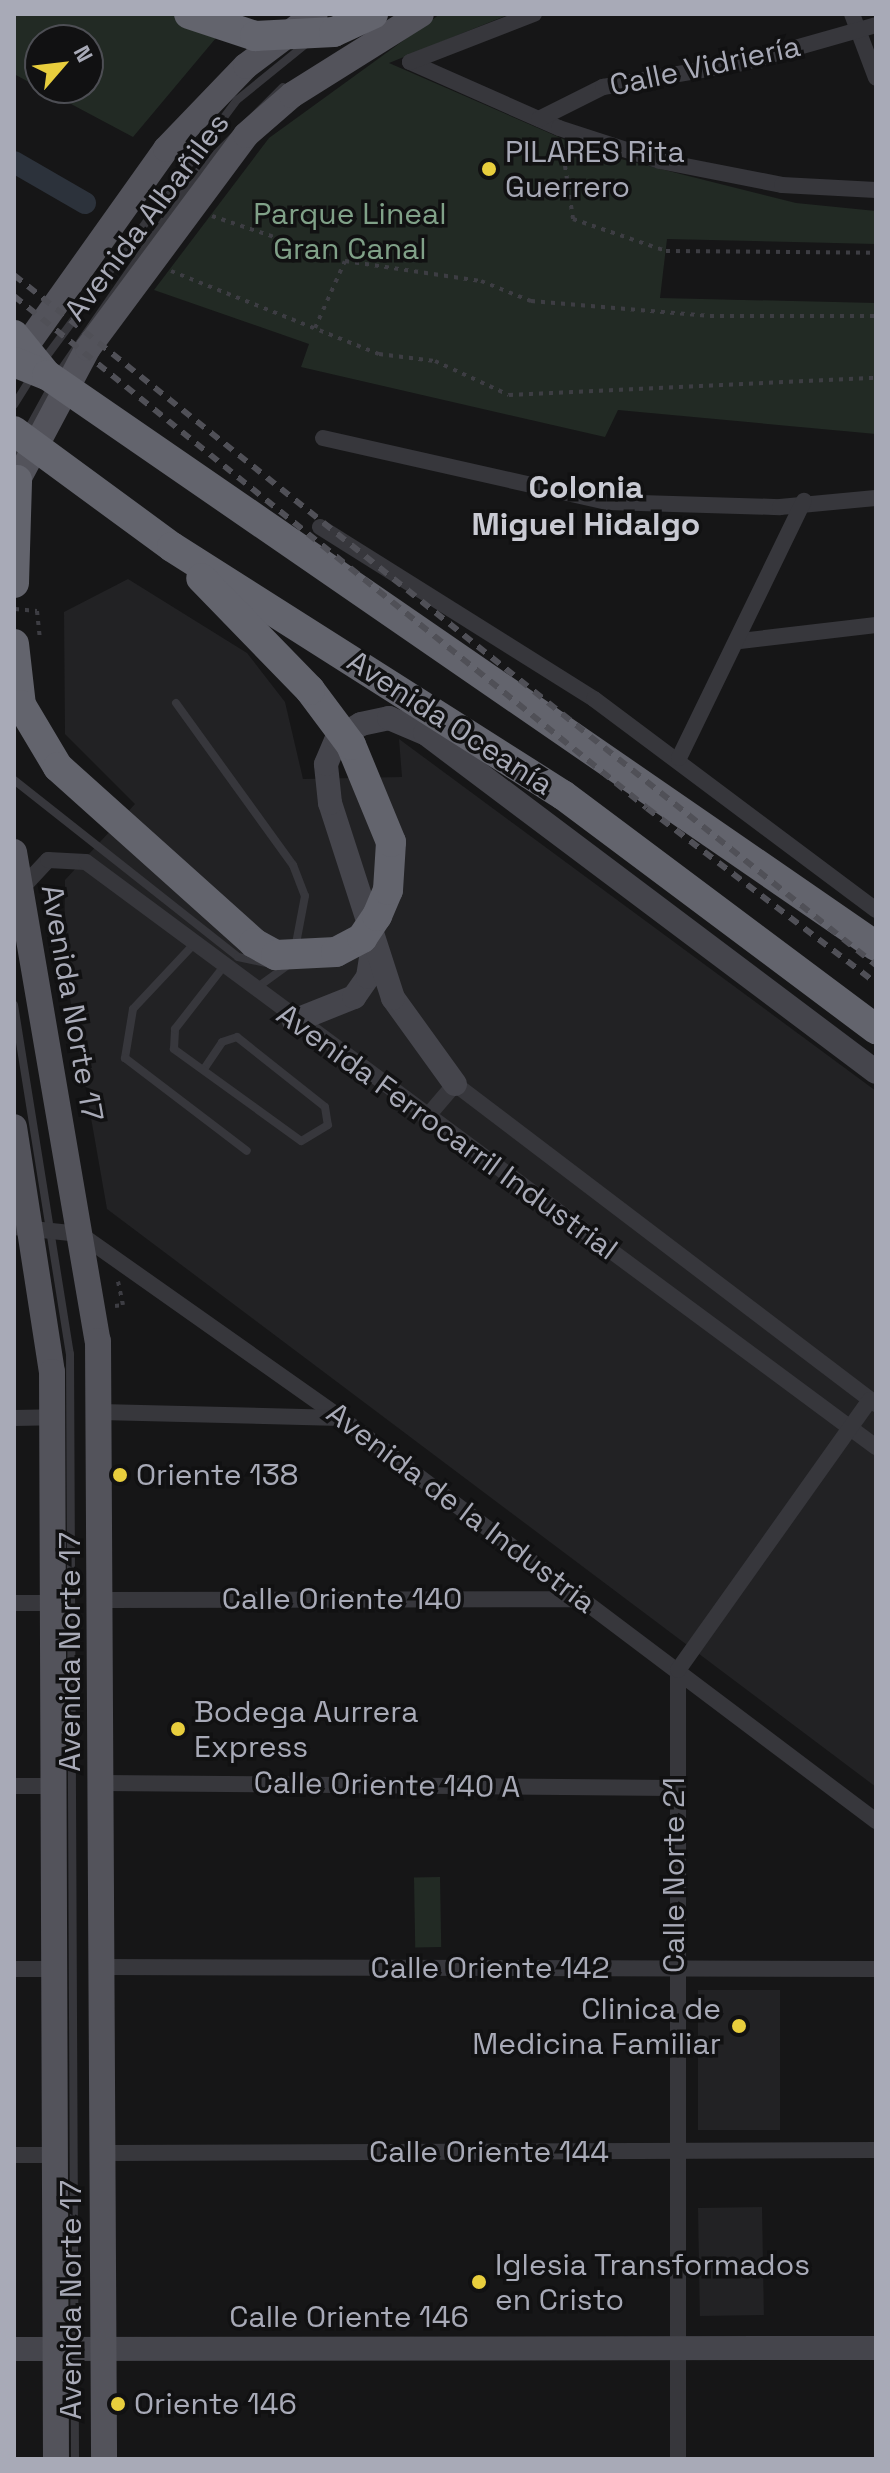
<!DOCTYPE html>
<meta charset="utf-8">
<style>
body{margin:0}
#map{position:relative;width:890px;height:2473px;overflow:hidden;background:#161617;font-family:"Space Grotesk",sans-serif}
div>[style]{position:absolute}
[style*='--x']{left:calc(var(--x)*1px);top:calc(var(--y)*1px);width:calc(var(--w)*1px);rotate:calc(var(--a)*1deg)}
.built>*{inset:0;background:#222224;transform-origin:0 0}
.green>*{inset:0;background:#222a24;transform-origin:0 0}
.canal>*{height:22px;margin:-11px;padding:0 11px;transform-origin:11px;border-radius:11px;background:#2c323b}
.path>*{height:4px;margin-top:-2px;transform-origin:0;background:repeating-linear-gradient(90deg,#3d3d43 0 4px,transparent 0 10px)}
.lane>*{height:8px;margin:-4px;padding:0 4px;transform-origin:4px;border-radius:4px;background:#37373c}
.street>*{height:16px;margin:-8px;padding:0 8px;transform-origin:8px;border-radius:8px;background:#37373c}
.secondary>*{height:24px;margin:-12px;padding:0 12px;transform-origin:12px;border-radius:12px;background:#45454c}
.primary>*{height:26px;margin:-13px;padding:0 13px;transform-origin:13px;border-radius:13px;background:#53535b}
.highway>*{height:30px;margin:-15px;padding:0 15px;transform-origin:15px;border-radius:15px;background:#63646d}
.rail>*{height:6px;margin-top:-3px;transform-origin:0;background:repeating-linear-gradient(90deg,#505057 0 10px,transparent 0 18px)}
.dots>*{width:22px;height:22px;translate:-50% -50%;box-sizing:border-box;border:4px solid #111112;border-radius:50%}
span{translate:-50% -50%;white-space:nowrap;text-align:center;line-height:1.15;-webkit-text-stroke:7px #111112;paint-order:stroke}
.street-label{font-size:30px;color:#a8aab7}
.poi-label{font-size:30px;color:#a8aab7}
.left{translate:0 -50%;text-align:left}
.right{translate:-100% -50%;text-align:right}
.park-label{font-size:30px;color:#80a188}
.neighbourhood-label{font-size:32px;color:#c9cad3;font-weight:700}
.frame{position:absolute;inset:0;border:16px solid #a8aab7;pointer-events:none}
.north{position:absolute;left:24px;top:24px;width:80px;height:80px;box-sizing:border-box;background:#111112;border:2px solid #4d4e54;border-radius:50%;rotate:62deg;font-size:22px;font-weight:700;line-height:32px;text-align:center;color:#a8aab7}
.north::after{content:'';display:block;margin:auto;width:28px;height:36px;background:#e8ce3d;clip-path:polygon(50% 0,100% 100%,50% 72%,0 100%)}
</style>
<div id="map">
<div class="built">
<i style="clip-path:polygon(128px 579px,247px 653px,285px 702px,303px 779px,402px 777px,399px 739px,876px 1091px,876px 1787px,107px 1209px,64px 964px,65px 880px,135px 804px,65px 734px,64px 612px)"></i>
<i style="left:780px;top:1990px;width:140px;height:82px;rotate:90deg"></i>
<i style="left:762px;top:2207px;width:108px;height:64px;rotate:89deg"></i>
</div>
<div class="green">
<i style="clip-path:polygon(14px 14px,181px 14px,221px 32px,133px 137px,41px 88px,88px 88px,88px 40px,40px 40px,40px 88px,14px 74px)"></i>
<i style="clip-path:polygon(440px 14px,510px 14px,389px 63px,593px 152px,796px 203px,876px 211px,876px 244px,667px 239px,660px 298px,876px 303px,876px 434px,618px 410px,605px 437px,301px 367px,309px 344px,154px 290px,269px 138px)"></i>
<i style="left:440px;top:1877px;width:70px;height:26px;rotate:89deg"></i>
</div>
<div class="canal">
<i style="--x:14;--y:162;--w:82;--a:30"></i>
</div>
<div class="path">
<i style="--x:562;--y:146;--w:74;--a:81.4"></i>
<i style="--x:573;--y:219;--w:98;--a:19"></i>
<i style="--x:666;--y:251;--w:210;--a:0.5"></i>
<i style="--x:212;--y:216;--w:140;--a:18.7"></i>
<i style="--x:345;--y:261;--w:137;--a:8.4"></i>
<i style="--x:481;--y:281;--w:54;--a:21.8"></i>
<i style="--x:531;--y:301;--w:180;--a:4.8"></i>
<i style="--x:710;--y:316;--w:166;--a:0"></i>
<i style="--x:171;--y:271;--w:224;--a:21.8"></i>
<i style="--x:379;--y:354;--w:56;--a:7.1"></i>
<i style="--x:435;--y:361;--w:81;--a:24.7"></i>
<i style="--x:509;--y:395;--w:367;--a:-2.7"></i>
<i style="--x:315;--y:328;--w:73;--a:-65.9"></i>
<i style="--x:15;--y:609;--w:22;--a:5"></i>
<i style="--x:37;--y:611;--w:29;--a:84"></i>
<i style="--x:115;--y:1306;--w:8;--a:-7"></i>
<i style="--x:123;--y:1305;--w:24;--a:-102"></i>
</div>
<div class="lane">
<i style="--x:43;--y:361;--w:325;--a:-53.4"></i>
<i style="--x:237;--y:100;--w:89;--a:-39.1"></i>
<i style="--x:58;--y:374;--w:246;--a:-55.3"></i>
<i style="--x:198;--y:172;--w:120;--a:-45"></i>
<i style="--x:14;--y:405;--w:36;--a:-58"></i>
<i style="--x:14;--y:455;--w:79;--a:-61.2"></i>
<i style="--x:176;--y:703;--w:200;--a:54.2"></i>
<i style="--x:293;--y:865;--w:33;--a:69"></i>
<i style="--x:305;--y:896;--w:54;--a:100.7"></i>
<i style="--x:14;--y:780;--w:285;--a:38.3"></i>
<i style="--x:238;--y:957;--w:35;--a:12"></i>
<i style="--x:194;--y:944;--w:89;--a:133.2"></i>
<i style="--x:133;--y:1009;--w:50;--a:99.3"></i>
<i style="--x:125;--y:1058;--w:153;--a:37.3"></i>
<i style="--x:255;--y:989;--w:46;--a:-36.1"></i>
<i style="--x:14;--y:1005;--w:353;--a:80.9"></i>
<i style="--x:70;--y:1354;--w:1105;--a:89.74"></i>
<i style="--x:204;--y:1069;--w:32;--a:-56"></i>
<i style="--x:222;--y:1042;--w:16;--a:-18"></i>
<i style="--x:237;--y:1037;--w:112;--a:38.5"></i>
<i style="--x:325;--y:1107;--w:18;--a:81"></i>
<i style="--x:328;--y:1125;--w:31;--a:149"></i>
<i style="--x:301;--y:1141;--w:157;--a:-144.1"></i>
<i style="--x:174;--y:1049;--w:20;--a:-87"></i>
<i style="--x:175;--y:1029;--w:80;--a:-52.1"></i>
</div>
<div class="street">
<i style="--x:852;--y:14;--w:68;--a:69.4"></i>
<i style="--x:410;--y:62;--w:163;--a:23.9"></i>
<i style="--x:559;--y:128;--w:106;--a:18.1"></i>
<i style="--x:660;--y:161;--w:124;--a:11.1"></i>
<i style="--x:782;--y:185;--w:94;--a:3"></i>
<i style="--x:410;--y:62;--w:133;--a:-21.2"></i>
<i style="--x:539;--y:119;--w:72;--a:-26.6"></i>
<i style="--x:603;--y:87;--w:141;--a:-9.8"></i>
<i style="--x:742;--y:63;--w:139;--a:-15.8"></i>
<i style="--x:323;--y:438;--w:291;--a:12.7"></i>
<i style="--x:607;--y:502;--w:173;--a:1.7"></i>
<i style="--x:780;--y:507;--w:96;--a:-5.4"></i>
<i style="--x:320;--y:527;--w:324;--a:32.1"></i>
<i style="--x:594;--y:699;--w:352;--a:36.8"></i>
<i style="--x:740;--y:641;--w:137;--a:-6.7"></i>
<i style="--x:679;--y:758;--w:286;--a:-64.1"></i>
<i style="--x:20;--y:890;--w:41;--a:-47"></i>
<i style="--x:48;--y:860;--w:38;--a:3"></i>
<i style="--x:86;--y:862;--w:983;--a:36.52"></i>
<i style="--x:426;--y:1118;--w:45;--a:-49.5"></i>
<i style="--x:455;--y:1084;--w:529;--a:37.24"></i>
<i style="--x:14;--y:1227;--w:66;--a:6.1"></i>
<i style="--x:80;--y:1234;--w:319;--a:35.2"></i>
<i style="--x:341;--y:1418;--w:670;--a:36.99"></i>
<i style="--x:100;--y:1412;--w:241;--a:1.4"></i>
<i style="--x:14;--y:1418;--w:39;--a:-1"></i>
<i style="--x:102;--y:1600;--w:480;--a:-0.1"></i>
<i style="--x:14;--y:1603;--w:39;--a:0"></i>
<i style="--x:102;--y:1783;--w:571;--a:0.5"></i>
<i style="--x:14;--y:1786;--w:39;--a:0"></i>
<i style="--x:103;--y:1967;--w:773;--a:0.15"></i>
<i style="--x:14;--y:1969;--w:40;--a:0"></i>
<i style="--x:103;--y:2153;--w:773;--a:-0.22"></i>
<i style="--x:14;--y:2155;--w:41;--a:0"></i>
<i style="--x:678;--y:2459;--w:789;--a:-90"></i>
<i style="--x:678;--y:1670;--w:331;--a:-54.6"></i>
</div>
<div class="secondary">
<i style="--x:294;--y:1021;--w:65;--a:-21.8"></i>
<i style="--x:354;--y:997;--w:24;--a:-55"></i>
<i style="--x:368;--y:977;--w:31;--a:-81"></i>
<i style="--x:455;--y:1084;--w:106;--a:-125.8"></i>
<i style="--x:393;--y:998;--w:205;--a:-107.9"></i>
<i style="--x:330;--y:803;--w:39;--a:-96"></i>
<i style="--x:326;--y:764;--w:28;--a:-67"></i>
<i style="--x:337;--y:738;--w:28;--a:-30"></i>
<i style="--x:361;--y:724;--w:29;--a:-12"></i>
<i style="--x:389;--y:718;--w:39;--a:23"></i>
<i style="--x:425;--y:733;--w:564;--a:36.93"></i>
<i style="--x:14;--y:2349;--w:862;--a:-0.07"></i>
</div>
<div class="primary">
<i style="--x:14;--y:363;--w:262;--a:-54.6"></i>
<i style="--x:166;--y:149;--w:115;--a:-46.1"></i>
<i style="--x:246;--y:66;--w:86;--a:-37"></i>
<i style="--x:14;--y:487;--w:157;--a:-62"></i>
<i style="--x:88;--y:348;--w:265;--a:-53.4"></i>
<i style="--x:246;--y:135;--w:61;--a:-41"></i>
<i style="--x:292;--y:95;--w:152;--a:-32.1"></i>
<i style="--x:14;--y:852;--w:496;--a:80.3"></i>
<i style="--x:98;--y:1341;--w:1118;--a:89.69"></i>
<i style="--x:14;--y:1127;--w:248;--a:81.2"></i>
<i style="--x:52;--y:1372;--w:1087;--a:89.79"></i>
</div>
<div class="highway">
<i style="--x:189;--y:14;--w:70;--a:18.4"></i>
<i style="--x:255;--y:36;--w:79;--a:-2.9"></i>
<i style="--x:334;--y:32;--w:43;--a:-24.8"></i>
<i style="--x:14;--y:335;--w:49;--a:50.8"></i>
<i style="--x:14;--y:362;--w:35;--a:22"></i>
<i style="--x:47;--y:375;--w:1007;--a:34.56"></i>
<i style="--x:14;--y:431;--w:196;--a:36.3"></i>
<i style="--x:172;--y:547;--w:463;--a:32.4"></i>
<i style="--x:563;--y:795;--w:391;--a:36.8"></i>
<i style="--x:14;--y:583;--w:103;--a:-88.3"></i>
<i style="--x:14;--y:644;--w:61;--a:83.5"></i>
<i style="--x:21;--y:705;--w:72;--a:59.2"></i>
<i style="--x:58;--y:767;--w:263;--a:41.9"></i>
<i style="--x:254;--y:943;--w:25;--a:29"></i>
<i style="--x:276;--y:955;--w:60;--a:-2.9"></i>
<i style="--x:336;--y:952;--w:30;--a:-28"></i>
<i style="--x:362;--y:938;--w:27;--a:-56"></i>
<i style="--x:377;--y:916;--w:28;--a:-67"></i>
<i style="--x:388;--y:890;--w:48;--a:-86.4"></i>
<i style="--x:391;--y:842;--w:105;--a:-112.4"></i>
<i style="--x:351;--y:745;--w:69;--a:-126.7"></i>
<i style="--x:310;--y:690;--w:156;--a:-134.2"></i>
</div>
<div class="rail">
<i style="--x:14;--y:275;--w:1104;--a:38.68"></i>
<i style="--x:14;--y:296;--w:814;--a:38.97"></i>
<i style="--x:647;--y:808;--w:288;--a:37.4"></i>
</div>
<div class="dots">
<i style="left:489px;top:169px;background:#e8ce3d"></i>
<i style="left:120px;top:1475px;background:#e8ce3d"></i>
<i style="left:178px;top:1729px;background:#e8ce3d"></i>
<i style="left:739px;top:2026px;background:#e8ce3d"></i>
<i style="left:479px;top:2282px;background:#e8ce3d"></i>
<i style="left:118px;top:2404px;background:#e8ce3d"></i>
</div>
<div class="street-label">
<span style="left:705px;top:66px;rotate:-12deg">Calle Vidriería</span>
<span style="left:147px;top:217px;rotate:-53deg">Avenida Albañiles</span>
<span style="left:450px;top:723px;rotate:33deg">Avenida Oceanía</span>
<span style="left:72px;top:1003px;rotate:80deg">Avenida Norte 17</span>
<span style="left:447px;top:1132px;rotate:36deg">Avenida Ferrocarril Industrial</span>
<span style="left:461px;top:1508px;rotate:37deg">Avenida de la Industria</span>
<span style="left:342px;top:1599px">Calle Oriente 140</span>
<span style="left:70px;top:1652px;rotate:-90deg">Avenida Norte 17</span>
<span style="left:387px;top:1785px;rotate:1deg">Calle Oriente 140 A</span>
<span style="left:674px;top:1875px;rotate:-90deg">Calle Norte 21</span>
<span style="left:490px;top:1968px">Calle Oriente 142</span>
<span style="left:489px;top:2152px">Calle Oriente 144</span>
<span style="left:71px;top:2300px;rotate:-90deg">Avenida Norte 17</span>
<span style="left:349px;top:2317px">Calle Oriente 146</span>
</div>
<div class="poi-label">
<span class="left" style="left:505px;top:169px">PILARES Rita<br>Guerrero</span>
<span class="left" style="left:136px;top:1475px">Oriente 138</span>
<span class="left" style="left:194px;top:1729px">Bodega Aurrera<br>Express</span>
<span class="right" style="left:721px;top:2026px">Clinica de<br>Medicina Familiar</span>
<span class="left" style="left:495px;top:2282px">Iglesia Transformados<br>en Cristo</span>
<span class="left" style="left:134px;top:2404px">Oriente 146</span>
</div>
<div class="park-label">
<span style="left:350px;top:231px">Parque Lineal<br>Gran Canal</span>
</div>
<div class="neighbourhood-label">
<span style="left:586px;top:506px">Colonia<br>Miguel Hidalgo</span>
</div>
<div class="frame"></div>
<div class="north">N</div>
</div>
